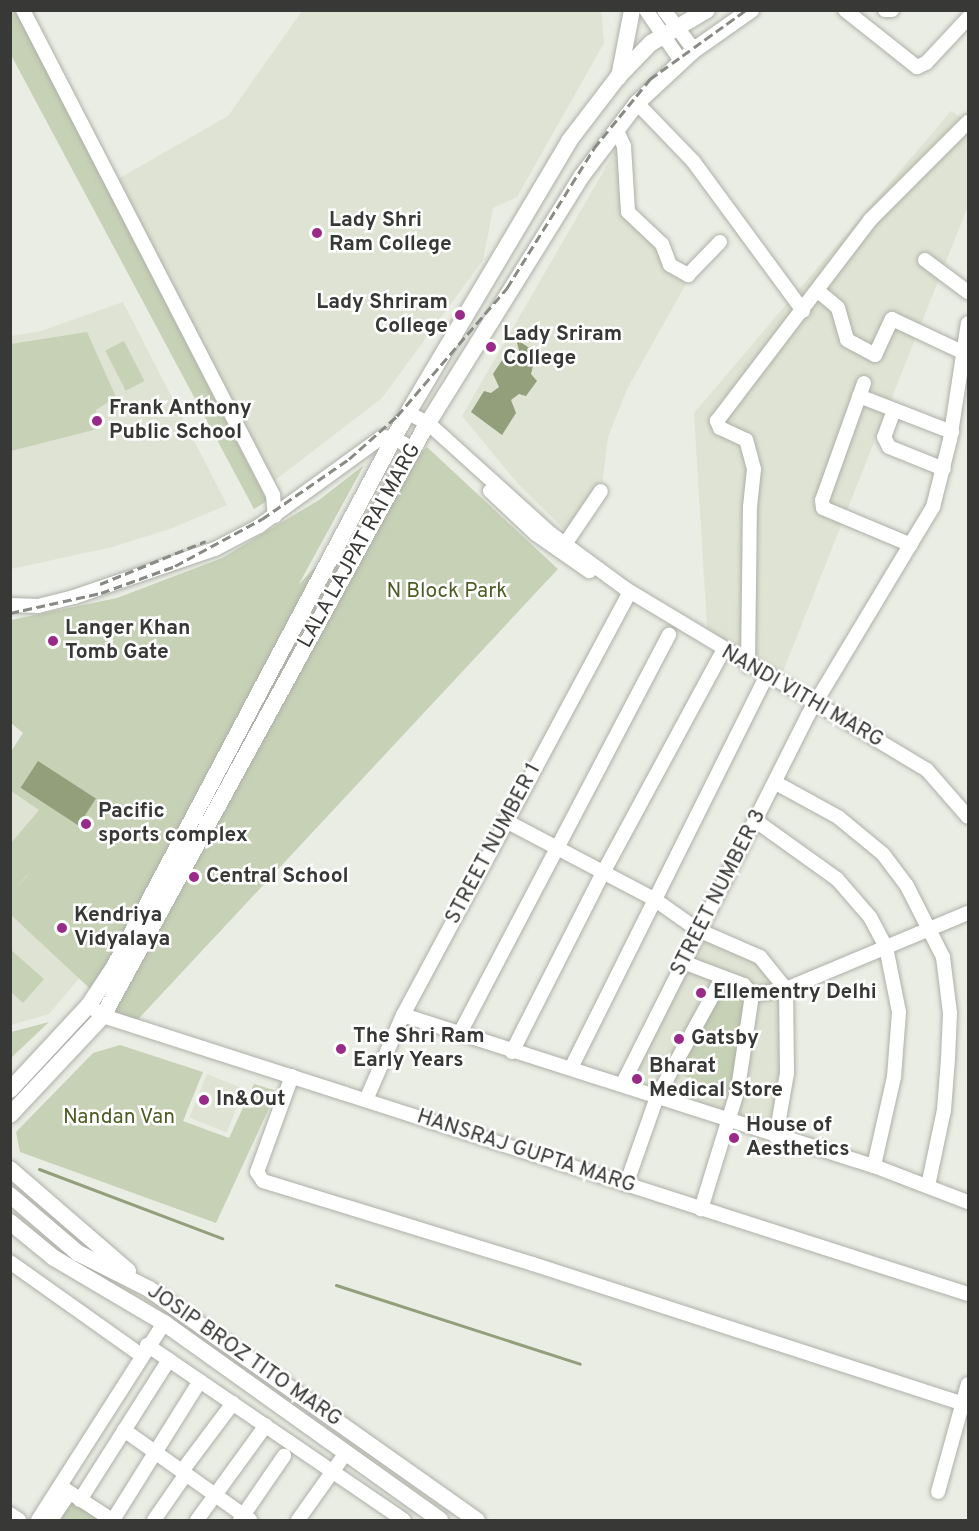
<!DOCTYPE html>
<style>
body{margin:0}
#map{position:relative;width:979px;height:1531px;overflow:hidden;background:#eaede4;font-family:Overpass,sans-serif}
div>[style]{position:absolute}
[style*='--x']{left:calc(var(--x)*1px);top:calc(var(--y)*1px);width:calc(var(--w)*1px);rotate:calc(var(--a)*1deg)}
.built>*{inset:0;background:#dee3d3;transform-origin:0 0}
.green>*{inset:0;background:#c7d1b6;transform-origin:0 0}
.water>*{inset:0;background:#929f7a;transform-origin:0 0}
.stream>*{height:3px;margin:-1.5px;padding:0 1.5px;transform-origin:1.5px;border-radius:1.5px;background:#929f7a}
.roads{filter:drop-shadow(0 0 2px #adb0a8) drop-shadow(0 0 2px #adb0a8)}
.minor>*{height:14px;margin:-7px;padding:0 7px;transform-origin:7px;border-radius:7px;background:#fff}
.major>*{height:16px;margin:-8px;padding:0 8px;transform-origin:8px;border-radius:8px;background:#fff}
.rail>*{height:3px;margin-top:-1.5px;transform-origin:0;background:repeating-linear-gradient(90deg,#888a84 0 9px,transparent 0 13.5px)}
.dots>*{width:16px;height:16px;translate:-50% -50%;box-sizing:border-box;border:3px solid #fff;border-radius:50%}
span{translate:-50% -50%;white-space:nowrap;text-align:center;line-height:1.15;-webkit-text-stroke:5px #fff;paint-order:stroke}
.poi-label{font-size:21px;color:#383936;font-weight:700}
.left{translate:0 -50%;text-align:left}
.right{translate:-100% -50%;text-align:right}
.street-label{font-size:21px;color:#383936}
.park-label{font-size:21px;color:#4d5e25}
.frame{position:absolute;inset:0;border:12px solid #383936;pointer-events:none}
</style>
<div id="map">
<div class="built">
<i style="clip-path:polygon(302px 11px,601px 11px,604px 43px,517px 197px,493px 208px,483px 260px,382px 398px,274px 481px,118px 179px,228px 116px)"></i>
<i style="clip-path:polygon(951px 111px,968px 122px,968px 206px,778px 684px,708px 642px,694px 413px)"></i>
<i style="clip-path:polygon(618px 146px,623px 212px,662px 250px,667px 264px,686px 284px,627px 389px,608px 437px,602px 485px,568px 533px,518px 484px,462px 416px)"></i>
<i style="clip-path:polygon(123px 302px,227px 505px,170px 529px,112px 547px,11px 569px,11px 336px,41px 331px)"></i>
<i style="clip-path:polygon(11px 791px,39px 810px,11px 843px)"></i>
<i style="clip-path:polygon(82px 871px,123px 906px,103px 950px,49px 1014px,11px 1025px,11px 894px,27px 875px)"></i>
<i style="clip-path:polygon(698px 930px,760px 957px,786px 989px,774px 1136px,631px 1080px)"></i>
<i style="left:207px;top:1074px;width:40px;height:47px;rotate:22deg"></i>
</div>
<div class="green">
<i style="clip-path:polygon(10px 11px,16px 11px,267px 501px,254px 509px,11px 55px)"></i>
<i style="clip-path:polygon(87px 332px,116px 397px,96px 410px,97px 429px,11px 451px,11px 344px)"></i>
<i style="left:124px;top:341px;width:45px;height:21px;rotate:63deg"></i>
<i style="left:427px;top:447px;width:179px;height:626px;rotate:43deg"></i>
<i style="clip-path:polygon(364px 465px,123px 906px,82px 871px,57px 898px,27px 875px,11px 894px,11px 843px,39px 810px,11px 791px,10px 753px,23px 733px,11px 723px,11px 620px,117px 598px,222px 558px,319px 500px)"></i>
<i style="clip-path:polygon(11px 950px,44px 979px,23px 1003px,11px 992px)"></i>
<i style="clip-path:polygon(721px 988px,730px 988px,744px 999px,736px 1096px,677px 1073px)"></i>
<i style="clip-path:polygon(49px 1022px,11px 1058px,11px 1032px)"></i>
<i style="clip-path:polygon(120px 1045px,203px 1072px,183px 1121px,229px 1138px,254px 1084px,277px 1091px,216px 1223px,20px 1152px,16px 1132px,93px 1053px)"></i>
<i style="clip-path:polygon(69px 1502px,102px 1520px,59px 1520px)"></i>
</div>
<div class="water">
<i style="clip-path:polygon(516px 339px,547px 360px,533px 366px,531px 374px,537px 381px,526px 396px,519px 394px,511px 400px,516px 413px,502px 435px,471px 412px,484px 391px,491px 393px,499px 387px,493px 374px,504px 357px,512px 360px,520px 354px)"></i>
<i style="left:38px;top:761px;width:69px;height:32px;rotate:33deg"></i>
</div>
<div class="stream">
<i style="--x:39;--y:1169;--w:196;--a:20.7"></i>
<i style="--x:336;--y:1285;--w:256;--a:17.9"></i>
</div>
<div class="roads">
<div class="minor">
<i style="--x:23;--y:10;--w:546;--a:62.73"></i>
<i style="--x:273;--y:495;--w:21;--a:85"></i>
<i style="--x:646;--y:10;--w:62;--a:55.5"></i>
<i style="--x:664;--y:10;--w:50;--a:53.1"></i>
<i style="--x:845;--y:10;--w:92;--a:38.4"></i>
<i style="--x:917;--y:67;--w:10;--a:-24"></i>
<i style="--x:926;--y:63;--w:62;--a:-47"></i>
<i style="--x:885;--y:10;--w:7;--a:0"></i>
<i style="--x:637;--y:103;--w:81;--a:46"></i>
<i style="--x:693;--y:161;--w:186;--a:53.7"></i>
<i style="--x:616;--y:129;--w:19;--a:65"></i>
<i style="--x:624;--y:146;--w:66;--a:86.5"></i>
<i style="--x:628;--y:212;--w:47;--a:43.3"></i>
<i style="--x:662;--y:244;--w:22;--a:69"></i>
<i style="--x:670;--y:265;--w:21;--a:29"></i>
<i style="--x:688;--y:275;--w:46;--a:-45.9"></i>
<i style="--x:925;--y:260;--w:54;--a:36.7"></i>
<i style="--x:818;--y:291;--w:26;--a:40"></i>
<i style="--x:838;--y:308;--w:33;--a:74"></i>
<i style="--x:847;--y:340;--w:32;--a:28"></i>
<i style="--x:875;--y:355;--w:40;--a:-65"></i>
<i style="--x:892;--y:319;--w:77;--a:25.2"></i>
<i style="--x:864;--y:383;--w:124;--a:109.7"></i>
<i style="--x:822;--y:500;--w:8;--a:83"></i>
<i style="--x:823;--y:508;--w:95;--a:22.8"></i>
<i style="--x:859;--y:396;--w:100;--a:21.2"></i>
<i style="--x:894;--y:410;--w:29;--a:110"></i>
<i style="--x:884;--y:437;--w:11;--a:63"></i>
<i style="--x:889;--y:447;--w:59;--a:21.8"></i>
<i style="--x:408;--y:413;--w:22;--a:27"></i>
<i style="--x:428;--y:423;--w:166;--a:42.1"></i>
<i style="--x:551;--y:534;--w:93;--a:36.3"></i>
<i style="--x:626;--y:589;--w:351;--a:31"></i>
<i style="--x:927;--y:770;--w:62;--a:48.9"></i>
<i style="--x:490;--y:491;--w:63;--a:43.1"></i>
<i style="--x:536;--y:534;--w:65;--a:34.9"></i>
<i style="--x:561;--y:550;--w:71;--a:-55.9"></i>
<i style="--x:10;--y:605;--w:28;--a:2"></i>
<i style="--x:38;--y:606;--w:37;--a:-14"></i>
<i style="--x:74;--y:597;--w:149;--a:-18.8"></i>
<i style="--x:215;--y:549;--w:50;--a:-27.6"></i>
<i style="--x:259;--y:526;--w:152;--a:-35.9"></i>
<i style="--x:382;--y:437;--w:12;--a:5"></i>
<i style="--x:394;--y:438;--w:22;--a:30"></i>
<i style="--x:748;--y:666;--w:159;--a:-89.3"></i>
<i style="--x:750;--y:507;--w:38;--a:-84"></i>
<i style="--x:754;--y:469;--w:30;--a:-105"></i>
<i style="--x:746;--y:440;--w:29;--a:-155"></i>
<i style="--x:720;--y:428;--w:8;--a:-113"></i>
<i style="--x:717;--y:421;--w:253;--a:-52.7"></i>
<i style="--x:870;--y:220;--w:139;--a:-45"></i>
<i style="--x:776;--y:783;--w:71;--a:28.7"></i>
<i style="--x:838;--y:817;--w:58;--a:39.4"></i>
<i style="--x:883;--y:854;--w:40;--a:53"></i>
<i style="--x:907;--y:886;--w:80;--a:63.1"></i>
<i style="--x:943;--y:957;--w:56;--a:82.9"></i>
<i style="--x:950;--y:1013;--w:46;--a:92.5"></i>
<i style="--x:948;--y:1059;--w:51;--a:94.5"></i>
<i style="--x:944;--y:1110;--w:78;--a:101.9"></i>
<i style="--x:506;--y:821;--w:167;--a:27.8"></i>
<i style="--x:654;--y:899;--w:54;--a:35.2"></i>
<i style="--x:698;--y:930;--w:68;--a:23.5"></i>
<i style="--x:760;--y:957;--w:41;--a:50.9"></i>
<i style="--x:786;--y:989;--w:84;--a:89.3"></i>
<i style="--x:787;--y:1073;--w:65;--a:99.8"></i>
<i style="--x:756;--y:821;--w:100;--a:35.6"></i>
<i style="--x:837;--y:879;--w:50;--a:49"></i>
<i style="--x:870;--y:917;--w:34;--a:62"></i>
<i style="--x:886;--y:947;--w:66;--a:78.7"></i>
<i style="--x:899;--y:1012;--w:65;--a:94.4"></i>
<i style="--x:894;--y:1077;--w:91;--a:102.7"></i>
<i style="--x:683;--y:962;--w:65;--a:20.7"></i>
<i style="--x:744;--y:985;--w:13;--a:51"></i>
<i style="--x:752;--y:995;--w:95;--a:98.5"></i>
<i style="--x:738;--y:1089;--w:126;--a:107.1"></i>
<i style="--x:752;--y:995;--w:35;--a:-10"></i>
<i style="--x:786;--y:989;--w:197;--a:-22.7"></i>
<i style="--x:89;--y:1005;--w:18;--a:38"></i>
<i style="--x:103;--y:1016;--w:909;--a:17.82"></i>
<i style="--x:403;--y:1015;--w:495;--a:17.8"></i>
<i style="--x:874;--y:1166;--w:101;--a:21"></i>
<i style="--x:460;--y:1033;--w:450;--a:-62.3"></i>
<i style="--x:512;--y:1052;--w:203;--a:-63.1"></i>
<i style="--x:604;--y:871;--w:250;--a:-61.6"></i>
<i style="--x:571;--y:1068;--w:437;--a:-63.5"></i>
<i style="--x:292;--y:1076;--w:102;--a:110"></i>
<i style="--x:257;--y:1172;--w:11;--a:56"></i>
<i style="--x:263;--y:1181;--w:282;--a:17.1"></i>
<i style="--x:533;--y:1264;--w:452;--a:18"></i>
<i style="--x:623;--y:1083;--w:412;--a:-63.3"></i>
<i style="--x:808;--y:715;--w:243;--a:-59"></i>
<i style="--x:933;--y:507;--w:69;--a:-75.8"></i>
<i style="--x:950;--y:440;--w:118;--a:-81.3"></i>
<i style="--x:366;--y:1100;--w:93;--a:-66.5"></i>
<i style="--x:403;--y:1015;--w:480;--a:-61.8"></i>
<i style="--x:626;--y:1185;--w:93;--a:-70.6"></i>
<i style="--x:657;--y:1097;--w:133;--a:-61.3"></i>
<i style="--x:10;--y:1262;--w:161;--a:35.4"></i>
<i style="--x:147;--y:1345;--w:311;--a:34.3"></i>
<i style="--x:124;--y:1430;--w:155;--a:35.5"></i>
<i style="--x:182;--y:1471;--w:85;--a:-53.1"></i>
<i style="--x:60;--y:1486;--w:62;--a:33.2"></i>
<i style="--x:938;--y:1492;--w:112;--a:-74.5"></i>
<i style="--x:80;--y:1500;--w:166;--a:-57.6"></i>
<i style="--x:10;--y:1514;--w:11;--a:34"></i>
<i style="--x:38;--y:1520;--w:234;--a:-57.4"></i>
<i style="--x:51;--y:1520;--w:32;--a:-56"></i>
<i style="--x:113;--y:1520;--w:164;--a:-58"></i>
<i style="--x:154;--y:1520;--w:56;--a:-55.2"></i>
<i style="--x:197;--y:1520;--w:117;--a:-54"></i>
<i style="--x:240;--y:1520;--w:78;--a:-55.5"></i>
<i style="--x:298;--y:1520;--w:81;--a:-54.5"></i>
</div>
<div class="major">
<i style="--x:619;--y:77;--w:68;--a:-79"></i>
<i style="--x:10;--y:1090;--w:116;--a:-47.1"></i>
<i style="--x:89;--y:1005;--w:45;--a:-56.7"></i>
<i style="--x:114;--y:967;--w:618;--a:-62.11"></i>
<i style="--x:403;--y:421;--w:326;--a:-59.3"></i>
<i style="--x:569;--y:141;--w:81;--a:-52.6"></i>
<i style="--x:618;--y:77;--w:47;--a:-45.9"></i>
<i style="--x:651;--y:43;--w:65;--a:-30.5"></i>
<i style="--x:10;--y:1115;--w:136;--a:-46.8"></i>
<i style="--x:103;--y:1016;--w:667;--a:-61.32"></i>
<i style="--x:423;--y:431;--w:299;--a:-58.1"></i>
<i style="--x:581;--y:177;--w:93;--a:-52.9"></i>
<i style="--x:637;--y:103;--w:78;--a:-42.9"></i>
<i style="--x:694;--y:50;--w:70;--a:-35.1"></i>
<i style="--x:10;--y:1169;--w:156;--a:40.8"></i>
<i style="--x:10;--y:1195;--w:89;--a:40.5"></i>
<i style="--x:78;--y:1253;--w:80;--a:26.9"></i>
<i style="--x:149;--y:1289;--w:401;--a:35.2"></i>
<i style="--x:10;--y:1222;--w:57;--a:39.3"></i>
<i style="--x:54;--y:1258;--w:128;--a:30.6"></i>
<i style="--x:164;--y:1323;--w:339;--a:35.5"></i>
</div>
</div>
<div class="rail">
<i style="--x:100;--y:584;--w:114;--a:-22.1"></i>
<i style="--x:10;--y:613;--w:93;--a:-12.4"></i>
<i style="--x:101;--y:593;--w:79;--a:-20"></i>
<i style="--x:175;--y:566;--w:99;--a:-28.4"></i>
<i style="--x:262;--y:519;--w:106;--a:-34.6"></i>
<i style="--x:349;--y:459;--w:64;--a:-41.9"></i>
<i style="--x:397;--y:416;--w:169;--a:-49.3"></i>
<i style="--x:507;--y:288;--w:165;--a:-58.1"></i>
<i style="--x:594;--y:148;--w:89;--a:-50.9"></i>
<i style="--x:650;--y:79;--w:118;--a:-35.7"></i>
</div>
<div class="dots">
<i style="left:317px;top:233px;background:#982a8a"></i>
<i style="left:460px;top:315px;background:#982a8a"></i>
<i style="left:491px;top:347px;background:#982a8a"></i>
<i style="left:97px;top:421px;background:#982a8a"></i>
<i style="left:53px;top:641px;background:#982a8a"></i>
<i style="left:86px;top:824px;background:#982a8a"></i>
<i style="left:194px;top:877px;background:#982a8a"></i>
<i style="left:62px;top:928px;background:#982a8a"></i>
<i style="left:701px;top:993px;background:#982a8a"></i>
<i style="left:679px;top:1039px;background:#982a8a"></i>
<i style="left:341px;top:1049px;background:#982a8a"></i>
<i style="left:637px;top:1079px;background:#982a8a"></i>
<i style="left:204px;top:1100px;background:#982a8a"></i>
<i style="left:734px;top:1138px;background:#982a8a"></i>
</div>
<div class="poi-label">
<span class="left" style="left:329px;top:233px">Lady Shri<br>Ram College</span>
<span class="right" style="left:448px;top:315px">Lady Shriram<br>College</span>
<span class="left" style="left:503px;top:347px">Lady Sriram<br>College</span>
<span class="left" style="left:109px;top:421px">Frank Anthony<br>Public School</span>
<span class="left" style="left:65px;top:641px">Langer Khan<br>Tomb Gate</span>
<span class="left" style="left:98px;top:824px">Pacific<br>sports complex</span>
<span class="left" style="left:206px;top:877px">Central School</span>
<span class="left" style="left:74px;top:928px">Kendriya<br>Vidyalaya</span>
<span class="left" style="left:713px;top:993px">Ellementry Delhi</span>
<span class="left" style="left:353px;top:1049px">The Shri Ram<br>Early Years</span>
<span class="left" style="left:691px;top:1039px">Gatsby</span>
<span class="left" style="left:649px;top:1079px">Bharat<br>Medical Store</span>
<span class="left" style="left:216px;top:1100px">In&amp;Out</span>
<span class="left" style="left:746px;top:1138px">House of<br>Aesthetics</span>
</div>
<div class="street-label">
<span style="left:360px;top:546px;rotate:-61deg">LALA LAJPAT RAI MARG</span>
<span style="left:802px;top:697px;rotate:30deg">NANDI VITHI MARG</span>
<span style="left:494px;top:844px;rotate:-62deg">STREET NUMBER 1</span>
<span style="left:719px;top:893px;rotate:-63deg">STREET NUMBER 3</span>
<span style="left:526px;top:1152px;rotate:18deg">HANSRAJ GUPTA MARG</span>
<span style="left:244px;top:1356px;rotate:35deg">JOSIP BROZ TITO MARG</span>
</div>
<div class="park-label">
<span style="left:447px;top:592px">N Block Park</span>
<span style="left:119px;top:1118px">Nandan Van</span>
</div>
<div class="frame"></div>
</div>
